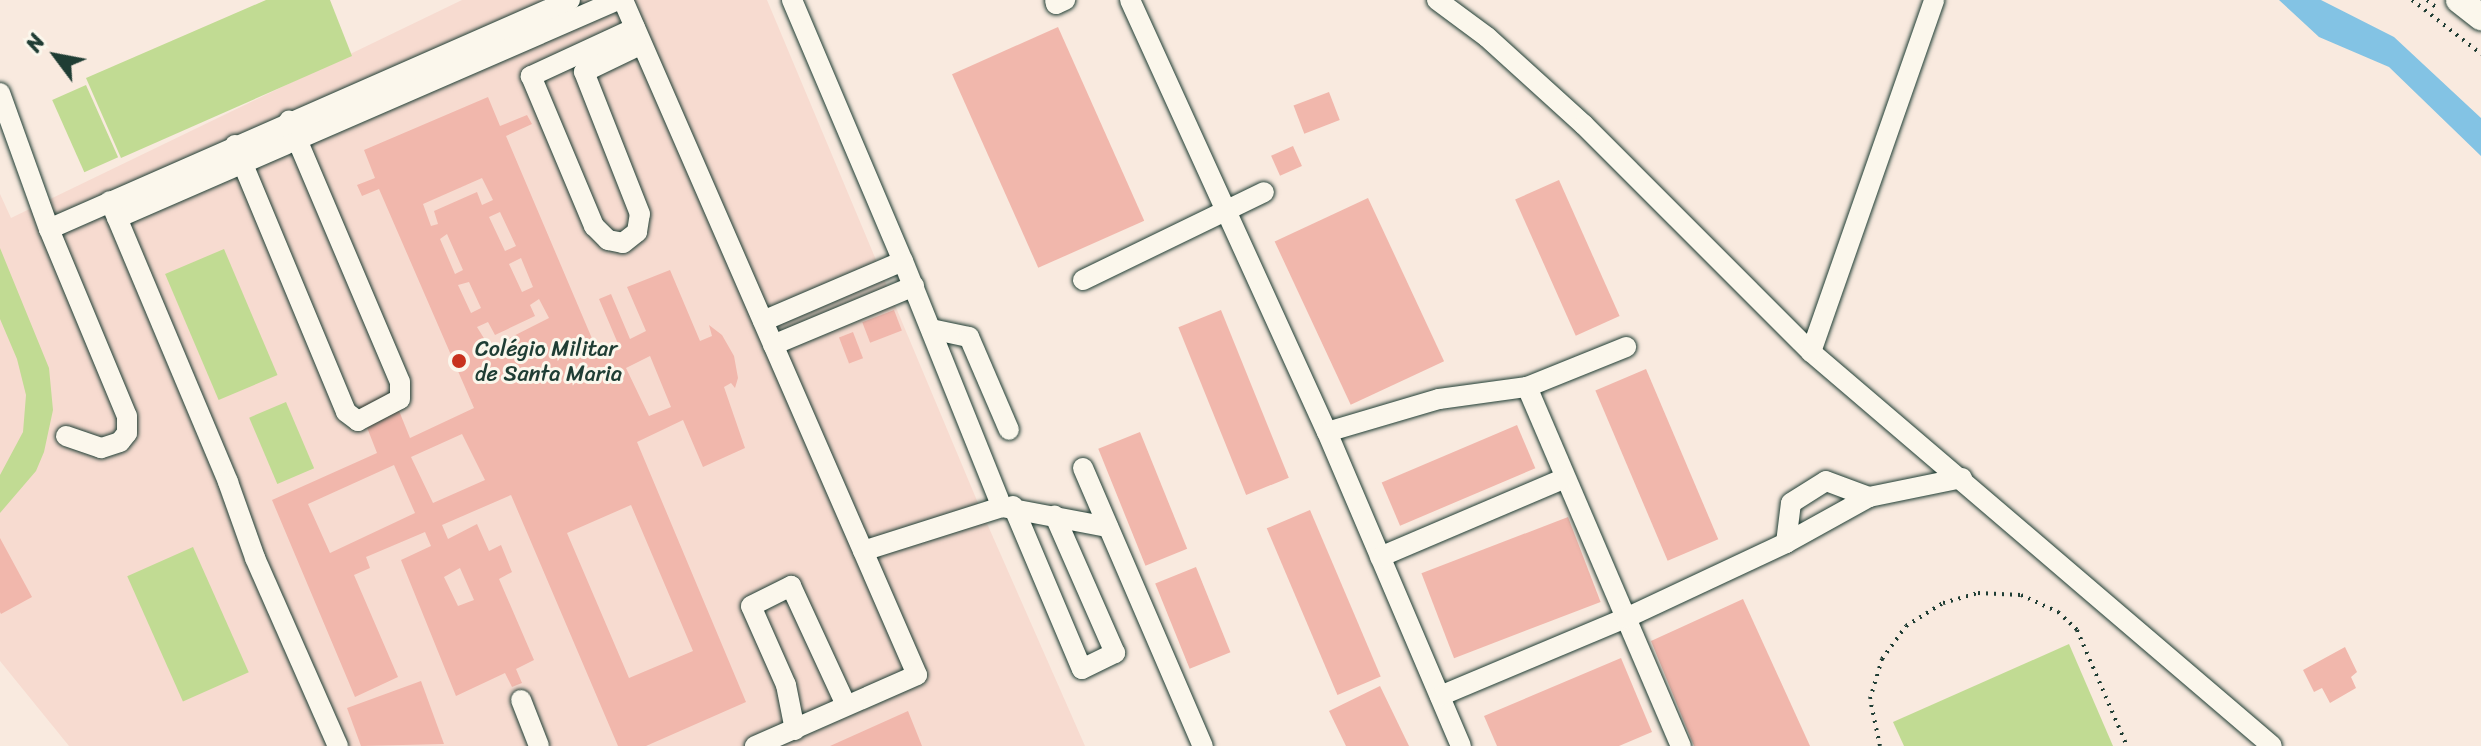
<!DOCTYPE html>
<meta charset="utf-8">
<style>
body{margin:0}
#map{position:relative;width:2481px;height:746px;overflow:hidden;background:#f9eadf;font-family:Sriracha,sans-serif}
div>[style]{position:absolute}
[style*='--x']{left:calc(var(--x)*1px);top:calc(var(--y)*1px);width:calc(var(--w)*1px);rotate:calc(var(--a)*1deg)}
.built>*{inset:0;background:#f7dbd0}
.green>*{inset:0;background:#c1db93;transform-origin:0 0}
.water>*{inset:0;background:#83c3e4}
.building>*{inset:0;background:#f1b7ac;transform-origin:0 0}
.path>*{height:4px;margin-top:-2px;transform-origin:0;background:repeating-linear-gradient(90deg,#1f3d34 0 2px,transparent 0 8px)}
.roads{filter:drop-shadow(0 0 2px #1f3d34) drop-shadow(0 0 2px #1f3d34)}
.minor>*{height:20px;margin:-10px;padding:0 10px;transform-origin:10px;border-radius:10px;background:#fbf7ec}
.major>*{height:26px;margin:-13px;padding:0 13px;transform-origin:13px;border-radius:13px;background:#fbf7ec}
.dots>*{width:22px;height:22px;translate:-50% -50%;box-sizing:border-box;border:4px solid #fbf7ec;border-radius:50%}
span{translate:-50% -50%;white-space:nowrap;text-align:center;line-height:1.15;-webkit-text-stroke:6px #fbf7ec;paint-order:stroke}
.poi-label{font-size:22px;color:#1f3d34}
.left{translate:0 -50%;text-align:left}
.north{position:absolute;left:16px;top:16px;width:80px;height:80px;-webkit-text-stroke:6px #fbf7ec;paint-order:stroke;rotate:302deg;font-size:22px;font-weight:700;line-height:32px;text-align:center;color:#1f3d34}
.north::after{content:'';display:block;margin:auto;width:28px;height:36px;background:#1f3d34;clip-path:polygon(50% 0,100% 100%,50% 72%,0 100%)}
</style>
<div id="map">
<div class="built">
<i style="clip-path:polygon(462px 0,767px 0,978px 503px,1085px 746px,69px 746px,0 661px,0 194px,11px 218px)"></i>
</div>
<div class="green">
<i style="clip-path:polygon(266px 0,330px 0,352px 56px,121px 158px,86px 78px)"></i>
<i style="left:86px;top:85px;width:79px;height:37px;rotate:66deg"></i>
<i style="clip-path:polygon(0 248px,49px 368px,53px 410px,44px 452px,36px 471px,0 513px,0 475px,23px 432px,26px 395px,17px 359px,0 319px)"></i>
<i style="left:224px;top:249px;width:137px;height:64px;rotate:67deg"></i>
<i style="left:286px;top:402px;width:72px;height:40px;rotate:67deg"></i>
<i style="left:193px;top:547px;width:137px;height:72px;rotate:66deg"></i>
<i style="clip-path:polygon(2069px 644px,2113px 746px,1904px 746px,1893px 722px)"></i>
</div>
<div class="water">
<i style="clip-path:polygon(2279px 0,2321px 0,2394px 37px,2481px 118px,2481px 156px,2389px 67px,2319px 37px)"></i>
</div>
<div class="building">
<i style="left:1058px;top:27px;width:212px;height:116px;rotate:66deg"></i>
<i style="left:1329px;top:92px;width:30px;height:38px;rotate:69deg"></i>
<i style="clip-path:polygon(evenodd,488px 97px,500px 126px,527px 115px,532px 124px,506px 136px,599px 355px,619px 346px,599px 299px,611px 294px,630px 339px,646px 331px,627px 287px,670px 270px,700px 341px,712px 336px,709px 325px,722px 335px,734px 356px,738px 378px,735px 388px,731px 383px,724px 387px,745px 448px,703px 467px,683px 420px,637px 442px,746px 702px,646px 746px,618px 746px,511px 495px,442px 525px,448px 539px,477px 524px,489px 551px,501px 545px,512px 572px,499px 579px,534px 660px,516px 669px,522px 683px,512px 687px,505px 673px,456px 696px,401px 560px,431px 546px,425px 532px,366px 557px,370px 568px,354px 575px,398px 677px,355px 697px,272px 500px,377px 453px,359px 407px,391px 391px,410px 438px,474px 408px,379px 189px,362px 196px,357px 185px,375px 178px,364px 150px,488px 97px,482px 178px,493px 200px,482px 205px,477px 192px,434px 211px,438px 224px,431px 226px,423px 204px,482px 178px,488px 97px,500px 212px,516px 246px,505px 251px,489px 217px,500px 212px,488px 97px,447px 234px,463px 270px,455px 274px,440px 239px,447px 234px,488px 97px,521px 258px,533px 287px,522px 292px,509px 264px,521px 258px,488px 97px,469px 282px,481px 308px,471px 313px,458px 285px,469px 282px,488px 97px,539px 299px,549px 318px,490px 348px,477px 327px,488px 322px,495px 335px,535px 316px,530px 305px,539px 299px,488px 97px,650px 356px,671px 407px,649px 416px,626px 368px,650px 356px,488px 97px,462px 434px,485px 480px,433px 503px,411px 457px,462px 434px,488px 97px,394px 465px,415px 513px,330px 553px,308px 504px,394px 465px,488px 97px,631px 505px,693px 651px,629px 678px,567px 533px,631px 505px,488px 97px,460px 568px,474px 600px,458px 606px,444px 577px,460px 568px)"></i>
<i style="left:1293px;top:146px;width:22px;height:24px;rotate:66deg"></i>
<i style="left:1559px;top:180px;width:149px;height:48px;rotate:66deg"></i>
<i style="left:1368px;top:198px;width:180px;height:103px;rotate:65deg"></i>
<i style="left:894px;top:310px;width:22px;height:34px;rotate:69deg"></i>
<i style="left:1221px;top:310px;width:181px;height:46px;rotate:68deg"></i>
<i style="left:853px;top:332px;width:28px;height:15px;rotate:69deg"></i>
<i style="left:1646px;top:369px;width:185px;height:55px;rotate:67deg"></i>
<i style="left:1517px;top:425px;width:47px;height:147px;rotate:67deg"></i>
<i style="left:1140px;top:432px;width:126px;height:45px;rotate:68deg"></i>
<i style="left:1310px;top:510px;width:181px;height:47px;rotate:67deg"></i>
<i style="left:1568px;top:517px;width:91px;height:157px;rotate:69deg"></i>
<i style="clip-path:polygon(0 538px,32px 597px,1px 614px,0 612px)"></i>
<i style="left:1196px;top:567px;width:92px;height:44px;rotate:68deg"></i>
<i style="clip-path:polygon(1743px 599px,1810px 746px,1694px 746px,1651px 641px)"></i>
<i style="clip-path:polygon(2345px 647px,2357px 672px,2351px 677px,2356px 688px,2330px 703px,2322px 688px,2314px 692px,2303px 670px)"></i>
<i style="clip-path:polygon(1621px 658px,1652px 732px,1619px 746px,1497px 746px,1484px 716px)"></i>
<i style="clip-path:polygon(421px 681px,444px 744px,361px 746px,347px 708px)"></i>
<i style="clip-path:polygon(1380px 686px,1409px 746px,1346px 746px,1329px 711px)"></i>
<i style="clip-path:polygon(908px 711px,922px 746px,830px 746px)"></i>
</div>
<div class="path">
<i style="--x:2412;--y:0;--w:88;--a:38"></i>
<i style="--x:2427;--y:0;--w:14;--a:39"></i>
<i style="--x:1880;--y:746;--w:48;--a:-102"></i>
<i style="--x:1870;--y:699;--w:42;--a:-73.3"></i>
<i style="--x:1882;--y:659;--w:41;--a:-54"></i>
<i style="--x:1906;--y:626;--w:44;--a:-31.9"></i>
<i style="--x:1943;--y:603;--w:36;--a:-16"></i>
<i style="--x:1978;--y:593;--w:43;--a:2.7"></i>
<i style="--x:2021;--y:595;--w:41;--a:24.7"></i>
<i style="--x:2058;--y:612;--w:26;--a:43"></i>
<i style="--x:2077;--y:630;--w:126;--a:66.7"></i>
</div>
<div class="roads">
<div class="minor">
<i style="--x:623;--y:0;--w:736;--a:66.46"></i>
<i style="--x:917;--y:675;--w:177;--a:156.3"></i>
<i style="--x:792;--y:0;--w:284;--a:67"></i>
<i style="--x:903;--y:261;--w:265;--a:68.1"></i>
<i style="--x:1055;--y:0;--w:4;--a:76"></i>
<i style="--x:1056;--y:4;--w:10;--a:-24"></i>
<i style="--x:1130;--y:0;--w:475;--a:65.5"></i>
<i style="--x:1327;--y:432;--w:341;--a:66.9"></i>
<i style="--x:1437;--y:0;--w:62;--a:36.5"></i>
<i style="--x:1487;--y:37;--w:131;--a:42.2"></i>
<i style="--x:1584;--y:125;--w:321;--a:45"></i>
<i style="--x:1811;--y:352;--w:606;--a:40.52"></i>
<i style="--x:635;--y:28;--w:115;--a:155.2"></i>
<i style="--x:531;--y:76;--w:163;--a:67.2"></i>
<i style="--x:594;--y:226;--w:20;--a:45"></i>
<i style="--x:608;--y:240;--w:15;--a:11"></i>
<i style="--x:623;--y:243;--w:18;--a:-38"></i>
<i style="--x:637;--y:232;--w:18;--a:-81"></i>
<i style="--x:640;--y:214;--w:153;--a:-111.5"></i>
<i style="--x:584;--y:72;--w:64;--a:-25.8"></i>
<i style="--x:0;--y:93;--w:145;--a:70.2"></i>
<i style="--x:49;--y:229;--w:203;--a:67.4"></i>
<i style="--x:127;--y:416;--w:17;--a:90"></i>
<i style="--x:127;--y:433;--w:11;--a:128"></i>
<i style="--x:120;--y:442;--w:20;--a:162"></i>
<i style="--x:101;--y:448;--w:37;--a:-161"></i>
<i style="--x:235;--y:145;--w:289;--a:67.4"></i>
<i style="--x:346;--y:412;--w:15;--a:37"></i>
<i style="--x:358;--y:421;--w:47;--a:-27.6"></i>
<i style="--x:400;--y:399;--w:17;--a:-90"></i>
<i style="--x:400;--y:382;--w:284;--a:-113"></i>
<i style="--x:110;--y:201;--w:305;--a:67.2"></i>
<i style="--x:228;--y:482;--w:81;--a:70.4"></i>
<i style="--x:255;--y:558;--w:206;--a:66.2"></i>
<i style="--x:117;--y:218;--w:546;--a:-23.52"></i>
<i style="--x:49;--y:229;--w:569;--a:-23.73"></i>
<i style="--x:1083;--y:280;--w:201;--a:-25.9"></i>
<i style="--x:763;--y:321;--w:152;--a:-23.2"></i>
<i style="--x:931;--y:329;--w:39;--a:12"></i>
<i style="--x:969;--y:337;--w:101;--a:66.7"></i>
<i style="--x:773;--y:345;--w:153;--a:-22.7"></i>
<i style="--x:1811;--y:352;--w:373;--a:-70.7"></i>
<i style="--x:1527;--y:387;--w:391;--a:66.8"></i>
<i style="--x:1327;--y:432;--w:117;--a:-16.4"></i>
<i style="--x:1439;--y:399;--w:89;--a:-7.8"></i>
<i style="--x:1527;--y:387;--w:107;--a:-22"></i>
<i style="--x:1083;--y:468;--w:303;--a:66.7"></i>
<i style="--x:1013;--y:506;--w:177;--a:67.1"></i>
<i style="--x:1082;--y:669;--w:37;--a:-26"></i>
<i style="--x:1115;--y:653;--w:150;--a:-113.7"></i>
<i style="--x:1786;--y:543;--w:40;--a:-82.9"></i>
<i style="--x:1791;--y:503;--w:41;--a:-32.2"></i>
<i style="--x:1826;--y:481;--w:46;--a:20.4"></i>
<i style="--x:863;--y:551;--w:146;--a:-17.6"></i>
<i style="--x:1002;--y:507;--w:108;--a:10.7"></i>
<i style="--x:1380;--y:557;--w:201;--a:-23.1"></i>
<i style="--x:1440;--y:696;--w:202;--a:-22.8"></i>
<i style="--x:1626;--y:618;--w:177;--a:-25.1"></i>
<i style="--x:1786;--y:543;--w:95;--a:-29"></i>
<i style="--x:1869;--y:497;--w:95;--a:-11.5"></i>
<i style="--x:521;--y:700;--w:49;--a:68.6"></i>
<i style="--x:795;--y:730;--w:46;--a:-101.3"></i>
<i style="--x:786;--y:685;--w:86;--a:-113.9"></i>
<i style="--x:751;--y:606;--w:45;--a:-26.6"></i>
<i style="--x:791;--y:586;--w:131;--a:65.2"></i>
</div>
<div class="major">
<i style="--x:2459;--y:0;--w:28;--a:38"></i>
</div>
</div>
<div class="dots">
<i style="left:459px;top:361px;background:#c8321e"></i>
</div>
<div class="poi-label">
<span class="left" style="left:475px;top:361px">Colégio Militar<br>de Santa Maria</span>
</div>
<div class="north">N</div>
</div>
